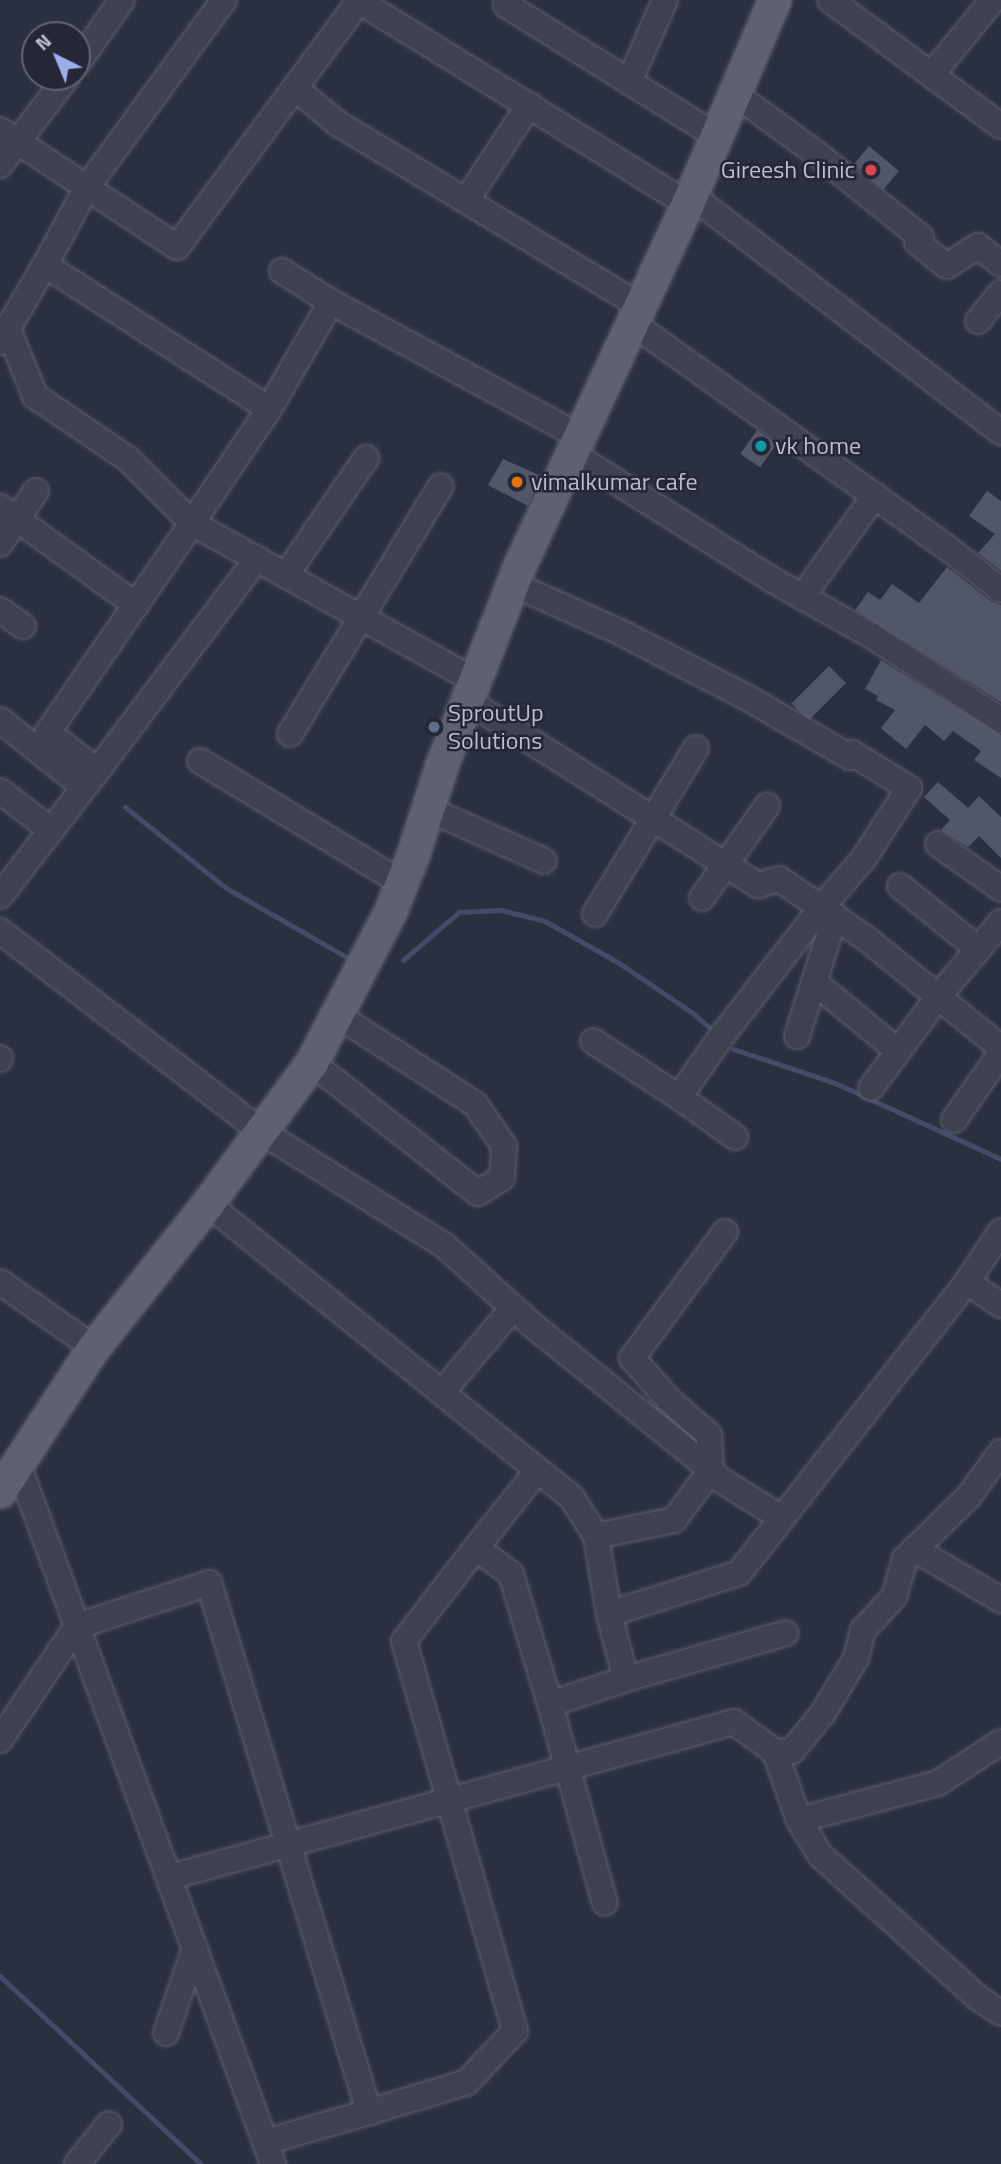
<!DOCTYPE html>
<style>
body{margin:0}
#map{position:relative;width:1001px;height:2164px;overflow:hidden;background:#2b3040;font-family:"Titillium Web",sans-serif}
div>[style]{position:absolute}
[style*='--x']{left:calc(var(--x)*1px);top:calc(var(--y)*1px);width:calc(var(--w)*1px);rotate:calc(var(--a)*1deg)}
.stream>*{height:5px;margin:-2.5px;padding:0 2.5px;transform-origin:2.5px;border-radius:2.5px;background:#434b67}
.building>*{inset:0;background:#515669;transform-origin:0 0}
.roads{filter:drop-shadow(0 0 2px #5d606e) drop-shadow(0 0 2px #5d606e)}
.minor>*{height:24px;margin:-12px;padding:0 12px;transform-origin:12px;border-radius:12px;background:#3f4250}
.major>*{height:32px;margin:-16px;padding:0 16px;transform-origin:16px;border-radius:16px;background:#5d6170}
.dots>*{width:19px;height:19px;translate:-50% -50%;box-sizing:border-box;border:4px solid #232736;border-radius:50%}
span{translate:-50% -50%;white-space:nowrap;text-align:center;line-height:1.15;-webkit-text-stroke:5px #232736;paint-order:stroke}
.poi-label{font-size:24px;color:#bcbeca}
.right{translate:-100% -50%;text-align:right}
.left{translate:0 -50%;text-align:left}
.north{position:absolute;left:21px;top:21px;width:70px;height:70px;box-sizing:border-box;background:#232736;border:2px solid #606371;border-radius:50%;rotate:317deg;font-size:19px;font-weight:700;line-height:28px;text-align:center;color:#bcbeca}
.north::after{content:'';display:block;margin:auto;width:24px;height:32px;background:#9fadec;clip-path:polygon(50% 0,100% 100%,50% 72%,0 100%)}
</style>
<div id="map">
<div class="stream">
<i style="--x:125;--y:807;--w:129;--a:38.7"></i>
<i style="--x:226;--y:888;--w:143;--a:29.8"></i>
<i style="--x:403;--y:960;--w:74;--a:-40.6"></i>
<i style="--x:459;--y:912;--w:42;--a:-2.7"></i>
<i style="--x:501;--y:910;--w:45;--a:14"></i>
<i style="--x:545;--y:921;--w:85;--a:29.6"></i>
<i style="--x:619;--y:963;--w:91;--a:34.2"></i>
<i style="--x:694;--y:1014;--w:23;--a:41"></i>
<i style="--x:733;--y:1049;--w:108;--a:18.4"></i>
<i style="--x:835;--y:1083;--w:183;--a:24.6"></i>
<i style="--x:0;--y:1976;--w:275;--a:43.1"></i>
</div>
<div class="building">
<i style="left:869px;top:146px;width:39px;height:24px;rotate:40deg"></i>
<i style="left:757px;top:430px;width:24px;height:29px;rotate:35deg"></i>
<i style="clip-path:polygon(503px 459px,541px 476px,528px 506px,488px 485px)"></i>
<i style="clip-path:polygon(987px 491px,1001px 501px,1001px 571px,978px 553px,995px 534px,969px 516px)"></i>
<i style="clip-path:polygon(947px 567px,992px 602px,1001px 605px,1001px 702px,855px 610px,868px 592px,880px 600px,892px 584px,919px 603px)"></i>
<i style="clip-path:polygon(881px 660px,1001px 735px,1001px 778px,974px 760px,981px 751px,953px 731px,944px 741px,925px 725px,906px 749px,884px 731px,881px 728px,895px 710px,876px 700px,878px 696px,865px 689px)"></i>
<i style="left:829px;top:666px;width:24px;height:53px;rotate:45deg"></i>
<i style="clip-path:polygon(938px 782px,968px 808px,979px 796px,1001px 817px,1001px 858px,979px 836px,968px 847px,941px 830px,950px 820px,924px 797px)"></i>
</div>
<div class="roads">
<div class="minor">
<i style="--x:224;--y:0;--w:232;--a:126.2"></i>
<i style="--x:87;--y:187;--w:89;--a:118.3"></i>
<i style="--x:45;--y:265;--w:266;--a:32.7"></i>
<i style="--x:269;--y:409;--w:138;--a:124"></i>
<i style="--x:192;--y:523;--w:323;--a:29.1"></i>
<i style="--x:511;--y:0;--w:7;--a:135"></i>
<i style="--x:506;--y:5;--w:250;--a:31.9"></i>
<i style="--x:830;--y:0;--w:212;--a:36.4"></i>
<i style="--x:77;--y:64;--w:78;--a:-54.9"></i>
<i style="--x:933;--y:73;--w:94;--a:-50.6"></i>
<i style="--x:629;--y:82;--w:90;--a:-66.3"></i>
<i style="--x:295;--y:88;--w:55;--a:39.8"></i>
<i style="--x:337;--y:123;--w:354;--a:31.1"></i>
<i style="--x:735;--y:94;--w:107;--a:36.2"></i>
<i style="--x:821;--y:157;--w:128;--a:38.7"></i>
<i style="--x:921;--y:237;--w:6;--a:129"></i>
<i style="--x:917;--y:242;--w:38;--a:39"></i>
<i style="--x:947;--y:266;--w:37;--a:-33"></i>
<i style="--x:978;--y:246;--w:29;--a:38"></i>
<i style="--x:0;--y:130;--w:212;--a:33.5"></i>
<i style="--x:177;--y:247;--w:306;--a:-53.5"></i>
<i style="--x:359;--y:1;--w:387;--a:31.7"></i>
<i style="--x:0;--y:165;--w:111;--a:-52.7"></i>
<i style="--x:692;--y:196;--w:389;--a:37.4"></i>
<i style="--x:466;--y:201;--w:115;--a:-56.7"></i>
<i style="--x:282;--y:271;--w:58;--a:32.3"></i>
<i style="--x:331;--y:302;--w:282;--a:28.4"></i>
<i style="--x:978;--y:321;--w:36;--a:-51"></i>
<i style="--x:632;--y:323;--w:389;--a:35.5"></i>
<i style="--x:949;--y:549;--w:66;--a:38.3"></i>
<i style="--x:0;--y:342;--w:89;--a:-59.7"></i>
<i style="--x:269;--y:409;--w:124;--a:-59.9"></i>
<i style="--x:571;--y:453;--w:236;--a:32.2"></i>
<i style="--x:771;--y:579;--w:116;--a:29.4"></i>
<i style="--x:872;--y:636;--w:154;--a:33.1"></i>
<i style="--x:0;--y:507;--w:168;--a:35.8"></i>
<i style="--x:0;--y:544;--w:64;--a:-55.8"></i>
<i style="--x:286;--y:575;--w:142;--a:-55.6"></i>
<i style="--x:513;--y:584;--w:120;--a:24.2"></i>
<i style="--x:622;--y:633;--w:140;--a:27.3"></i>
<i style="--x:746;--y:697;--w:120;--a:30"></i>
<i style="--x:850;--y:757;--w:4;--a:-63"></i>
<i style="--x:852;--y:753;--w:67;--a:31.6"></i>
<i style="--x:909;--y:788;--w:83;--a:122.7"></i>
<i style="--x:864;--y:858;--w:66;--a:130.7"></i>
<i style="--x:821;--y:908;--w:163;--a:127.8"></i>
<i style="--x:721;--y:1037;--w:73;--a:125"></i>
<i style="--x:802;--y:597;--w:125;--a:-54.4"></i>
<i style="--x:0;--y:610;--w:28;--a:35"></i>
<i style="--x:466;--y:700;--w:346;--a:32.4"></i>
<i style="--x:758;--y:885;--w:22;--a:-16"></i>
<i style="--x:779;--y:879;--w:107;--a:34.3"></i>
<i style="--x:867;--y:939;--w:173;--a:39.1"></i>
<i style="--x:0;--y:720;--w:107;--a:38.6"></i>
<i style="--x:290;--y:734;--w:290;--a:-58.7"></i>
<i style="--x:200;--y:761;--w:236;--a:31.1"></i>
<i style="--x:97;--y:771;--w:266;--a:-53"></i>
<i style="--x:0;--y:791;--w:64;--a:37.4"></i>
<i style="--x:428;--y:809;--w:127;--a:24.1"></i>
<i style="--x:938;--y:844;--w:77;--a:35.5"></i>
<i style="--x:900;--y:886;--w:100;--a:38.9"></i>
<i style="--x:0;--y:896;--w:158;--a:-52.2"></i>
<i style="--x:97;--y:771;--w:63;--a:-141.5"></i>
<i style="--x:48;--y:732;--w:254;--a:-55.4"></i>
<i style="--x:192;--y:523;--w:91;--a:-135"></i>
<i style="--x:128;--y:459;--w:112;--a:-145.9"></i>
<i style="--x:35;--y:396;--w:72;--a:-111.9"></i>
<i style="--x:702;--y:898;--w:113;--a:-54.8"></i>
<i style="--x:595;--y:914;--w:194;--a:-58.7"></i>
<i style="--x:0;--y:931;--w:330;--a:37.5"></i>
<i style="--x:262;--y:1132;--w:216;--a:31.9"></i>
<i style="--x:445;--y:1246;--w:116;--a:42.2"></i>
<i style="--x:531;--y:1324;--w:232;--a:39"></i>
<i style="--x:711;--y:1470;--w:62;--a:126.5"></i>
<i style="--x:674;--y:1520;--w:80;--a:168.4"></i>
<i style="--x:814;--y:982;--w:109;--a:39.4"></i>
<i style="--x:797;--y:1036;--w:126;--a:-72.4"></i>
<i style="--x:593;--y:1041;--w:103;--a:33.1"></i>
<i style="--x:679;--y:1097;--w:69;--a:35.5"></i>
<i style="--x:0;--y:1058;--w:1;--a:90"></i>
<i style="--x:312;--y:1063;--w:211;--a:38.1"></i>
<i style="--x:478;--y:1193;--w:28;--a:-32"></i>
<i style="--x:502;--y:1178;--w:32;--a:-86"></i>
<i style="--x:504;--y:1146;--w:51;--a:-124.6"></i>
<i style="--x:475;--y:1104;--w:164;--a:-147.2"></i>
<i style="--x:871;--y:1088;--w:113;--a:-53.6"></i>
<i style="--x:938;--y:997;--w:98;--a:-50"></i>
<i style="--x:954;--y:1120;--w:82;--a:-55"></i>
<i style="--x:208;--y:1204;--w:468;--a:38.9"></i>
<i style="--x:572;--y:1498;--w:45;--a:57.7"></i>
<i style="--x:596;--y:1536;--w:79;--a:80.5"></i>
<i style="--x:725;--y:1232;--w:157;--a:126.4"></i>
<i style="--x:632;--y:1358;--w:55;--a:48.7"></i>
<i style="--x:668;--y:1399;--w:55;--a:41.3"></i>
<i style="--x:709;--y:1435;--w:35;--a:87"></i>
<i style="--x:711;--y:1470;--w:12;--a:48"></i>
<i style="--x:719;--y:1479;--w:74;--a:31.8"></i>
<i style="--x:0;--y:1282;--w:115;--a:35.1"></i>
<i style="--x:967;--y:1282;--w:41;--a:34.1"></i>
<i style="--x:442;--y:1392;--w:110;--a:-49.8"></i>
<i style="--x:18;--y:1464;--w:745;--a:69.98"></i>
<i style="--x:538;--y:1470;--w:100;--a:128.5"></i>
<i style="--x:476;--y:1548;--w:44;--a:36.6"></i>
<i style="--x:511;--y:1574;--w:136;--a:73.3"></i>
<i style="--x:550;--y:1704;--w:80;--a:-18.2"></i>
<i style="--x:626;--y:1679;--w:67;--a:-104.7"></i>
<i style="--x:609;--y:1614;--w:136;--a:-17.5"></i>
<i style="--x:739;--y:1573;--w:370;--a:-51.9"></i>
<i style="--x:967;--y:1282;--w:61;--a:-56.3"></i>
<i style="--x:914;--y:1549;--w:101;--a:30.4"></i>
<i style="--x:626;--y:1679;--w:166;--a:-16"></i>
<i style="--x:550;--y:1704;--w:206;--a:74.6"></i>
<i style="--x:0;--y:1740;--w:138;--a:-56"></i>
<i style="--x:77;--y:1626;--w:139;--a:-18"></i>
<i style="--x:209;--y:1583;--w:553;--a:73.17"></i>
<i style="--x:369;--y:2112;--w:108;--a:163.9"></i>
<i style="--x:775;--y:1752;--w:72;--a:70.6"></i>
<i style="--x:799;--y:1820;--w:41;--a:59"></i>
<i style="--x:820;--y:1855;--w:213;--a:42.1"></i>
<i style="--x:978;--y:1998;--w:27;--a:33"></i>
<i style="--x:799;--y:1820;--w:144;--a:-14.9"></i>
<i style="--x:938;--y:1783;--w:75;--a:-33.1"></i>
<i style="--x:170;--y:1877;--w:585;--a:-15.37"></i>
<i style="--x:734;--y:1722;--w:51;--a:36.2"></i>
<i style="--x:775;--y:1752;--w:17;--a:-3"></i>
<i style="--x:792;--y:1751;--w:49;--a:-50.8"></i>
<i style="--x:823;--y:1713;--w:64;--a:-59"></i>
<i style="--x:856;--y:1658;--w:29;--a:-76"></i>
<i style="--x:863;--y:1630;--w:45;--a:-46.8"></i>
<i style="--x:894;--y:1597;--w:40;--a:-74"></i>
<i style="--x:905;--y:1559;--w:90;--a:-44.5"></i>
<i style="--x:969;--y:1496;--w:54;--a:-54"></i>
<i style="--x:166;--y:2033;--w:90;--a:-71.2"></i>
<i style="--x:369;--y:2112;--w:102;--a:-17"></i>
<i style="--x:467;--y:2082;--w:70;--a:-46.7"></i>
<i style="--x:515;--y:2031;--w:405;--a:-105.9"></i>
<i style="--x:404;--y:1641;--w:118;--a:-52.3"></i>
<i style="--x:77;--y:2164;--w:51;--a:-51.3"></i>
</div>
<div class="major">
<i style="--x:0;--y:1492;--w:172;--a:-56.9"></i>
<i style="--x:94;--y:1348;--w:184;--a:-51.6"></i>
<i style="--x:208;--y:1204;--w:175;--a:-53.6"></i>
<i style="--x:312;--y:1063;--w:171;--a:-62.5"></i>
<i style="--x:391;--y:911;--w:59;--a:-68.2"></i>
<i style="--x:413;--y:856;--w:95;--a:-72.1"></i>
<i style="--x:442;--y:766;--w:215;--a:-68.7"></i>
<i style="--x:520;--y:566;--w:399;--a:-65.1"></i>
<i style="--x:688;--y:204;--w:222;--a:-66.9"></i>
</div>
</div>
<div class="dots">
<i style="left:871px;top:170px;background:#e0444e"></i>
<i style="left:761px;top:446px;background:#0f9aa8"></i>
<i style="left:517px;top:482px;background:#e8710a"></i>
<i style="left:434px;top:727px;background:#5c6f8a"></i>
</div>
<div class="poi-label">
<span class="right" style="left:855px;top:170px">Gireesh Clinic</span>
<span class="left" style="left:775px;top:446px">vk home</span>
<span class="left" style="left:531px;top:482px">vimalkumar cafe</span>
<span class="left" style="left:448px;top:727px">SproutUp<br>Solutions</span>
</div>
<div class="north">N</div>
</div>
